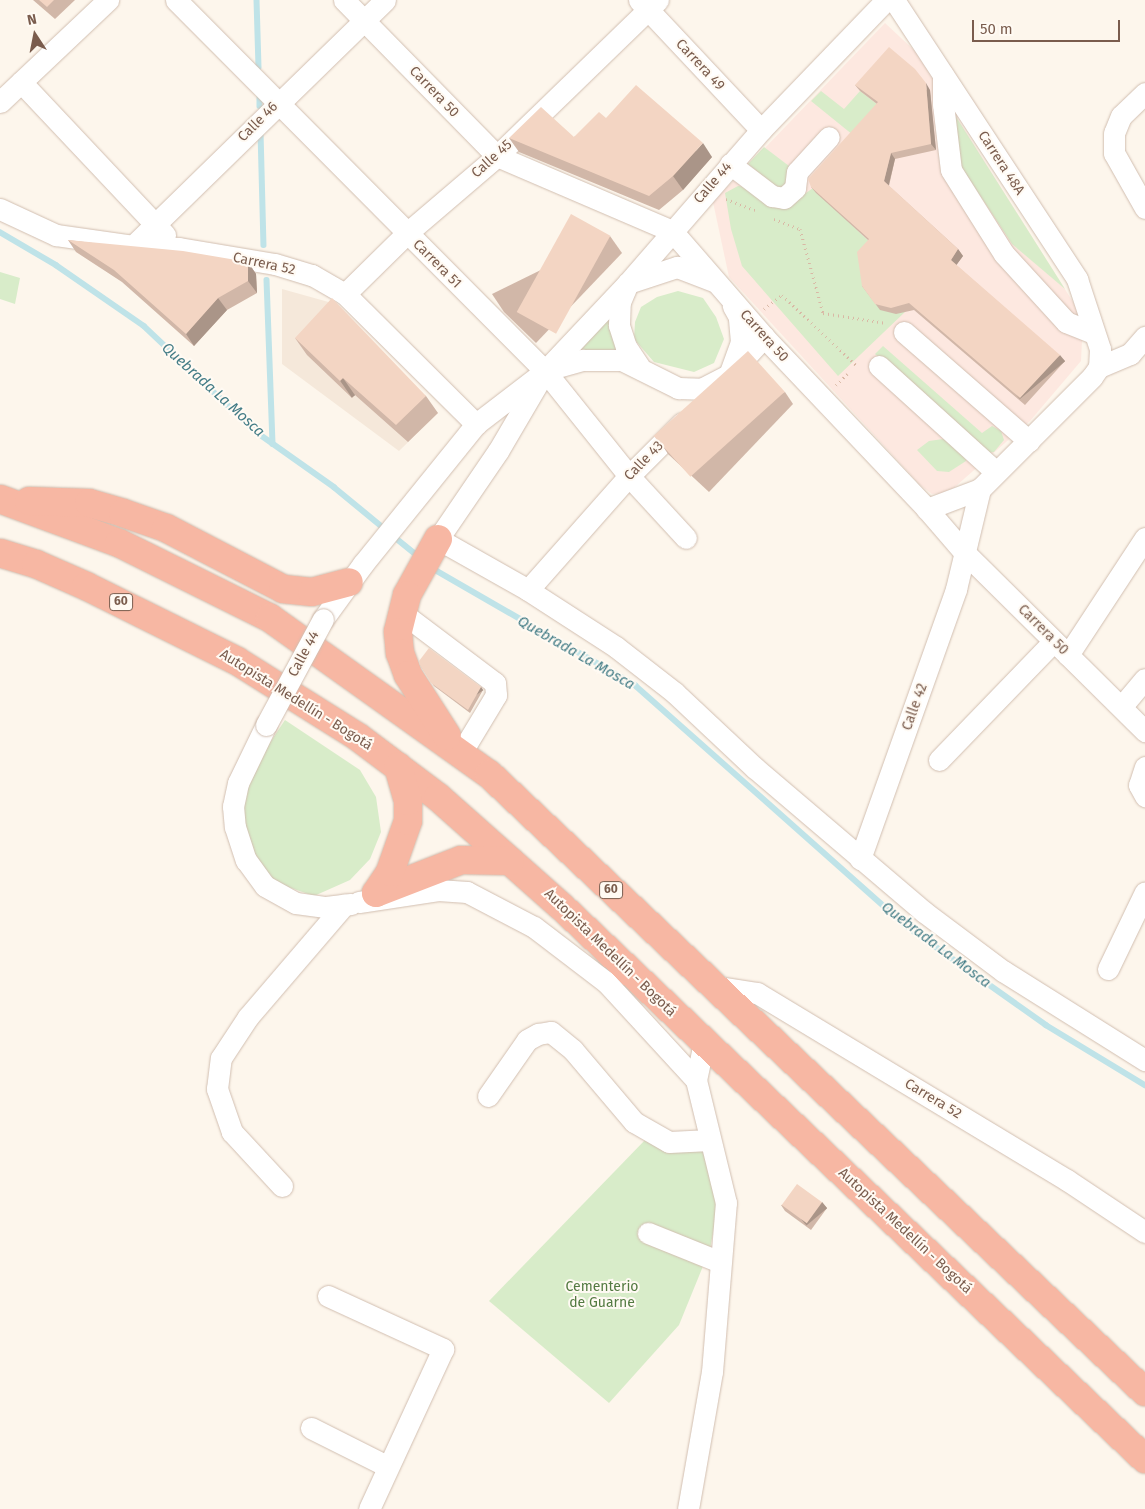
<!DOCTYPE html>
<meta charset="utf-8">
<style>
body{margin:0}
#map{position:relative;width:1145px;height:1509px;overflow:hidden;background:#fdf6ec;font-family:"Fira Sans",sans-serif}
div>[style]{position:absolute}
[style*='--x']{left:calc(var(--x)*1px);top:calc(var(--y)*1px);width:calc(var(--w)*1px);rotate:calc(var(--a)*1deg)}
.residential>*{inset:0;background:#f5e8da}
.commercial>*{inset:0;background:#fde8e0}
.green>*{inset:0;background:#d8ecc9}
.stream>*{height:5.5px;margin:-2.75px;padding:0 2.75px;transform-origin:2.75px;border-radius:2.75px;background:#bfe3e8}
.path>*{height:3px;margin-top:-1.5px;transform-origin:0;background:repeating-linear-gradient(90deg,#d9b8a5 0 1px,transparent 0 5px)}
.roads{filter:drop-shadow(0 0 1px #d1beb0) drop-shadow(0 0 1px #d1beb0)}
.minor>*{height:21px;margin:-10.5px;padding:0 10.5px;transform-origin:10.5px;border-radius:10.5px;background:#fff}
.highway>*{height:28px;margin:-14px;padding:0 14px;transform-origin:14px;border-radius:14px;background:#f7b7a3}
.bridges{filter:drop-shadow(0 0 1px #d1beb0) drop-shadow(0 0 1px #d1beb0)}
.minor-bridge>*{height:21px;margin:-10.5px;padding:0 10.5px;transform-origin:10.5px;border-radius:10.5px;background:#fff}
.wall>*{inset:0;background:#d1b7a8}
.shaded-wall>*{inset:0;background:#aa9588;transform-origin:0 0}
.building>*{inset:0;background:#f3d5c3;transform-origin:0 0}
span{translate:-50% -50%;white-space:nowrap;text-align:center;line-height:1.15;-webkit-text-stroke:4px #fffaf3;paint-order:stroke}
.shield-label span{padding:1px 4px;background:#fffaf3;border:1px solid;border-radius:4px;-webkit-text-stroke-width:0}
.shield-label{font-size:12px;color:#7a5c4d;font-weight:700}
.street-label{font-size:14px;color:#7a5c4d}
.park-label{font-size:14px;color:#537a41}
.water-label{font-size:15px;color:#437c86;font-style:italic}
.north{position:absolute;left:10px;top:10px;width:50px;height:50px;-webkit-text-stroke:4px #fffaf3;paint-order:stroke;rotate:349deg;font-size:14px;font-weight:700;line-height:20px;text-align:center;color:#7a5c4d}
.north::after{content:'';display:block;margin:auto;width:18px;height:22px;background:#7a5c4d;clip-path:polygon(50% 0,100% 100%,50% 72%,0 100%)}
.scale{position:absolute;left:972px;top:20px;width:148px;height:22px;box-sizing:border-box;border:2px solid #7a5c4d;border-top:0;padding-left:6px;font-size:15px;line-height:18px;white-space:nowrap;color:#7a5c4d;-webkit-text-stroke:4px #fffaf3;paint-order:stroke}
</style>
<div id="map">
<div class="residential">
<i style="clip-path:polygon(282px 289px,332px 303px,438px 413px,399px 451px,282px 364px)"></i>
</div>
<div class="commercial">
<i style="clip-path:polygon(885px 23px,916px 52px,1083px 318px,1081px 361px,1030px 421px,948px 493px,932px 494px,920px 485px,729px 277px,713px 202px)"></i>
</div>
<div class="green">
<i style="clip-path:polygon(821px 91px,844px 109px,860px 91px,890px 114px,853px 135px,811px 101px)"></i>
<i style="clip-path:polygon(953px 112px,1065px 289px,1012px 244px,954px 156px)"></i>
<i style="clip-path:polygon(764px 147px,793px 169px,789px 187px,779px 189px,748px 164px)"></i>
<i style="clip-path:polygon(738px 186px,749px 187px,785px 208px,813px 188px,874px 246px,906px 311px,838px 376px,742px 266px,731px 229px,725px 193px)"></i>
<i style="clip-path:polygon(0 272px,20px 278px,15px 304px,0 299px)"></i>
<i style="clip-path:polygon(678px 291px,703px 298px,716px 317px,724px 339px,714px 363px,694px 372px,654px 362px,634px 339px,635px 322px,641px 307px,657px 297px)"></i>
<i style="clip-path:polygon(612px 311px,617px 350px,567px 355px)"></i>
<i style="clip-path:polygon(883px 346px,982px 433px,992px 426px,1001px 431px,1004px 440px,994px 452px,987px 453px,875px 354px)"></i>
<i style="clip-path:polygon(943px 439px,965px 453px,966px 461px,949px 472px,937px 471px,917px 450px,929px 441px)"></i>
<i style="clip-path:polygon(285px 720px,360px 770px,376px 797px,381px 832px,370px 859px,350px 880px,314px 896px,268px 880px,247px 849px,239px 817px,247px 777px)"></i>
<i style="clip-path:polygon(646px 1139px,702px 1149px,719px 1201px,710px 1249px,679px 1325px,609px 1403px,489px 1301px)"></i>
</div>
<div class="stream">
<i style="--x:257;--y:0;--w:67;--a:88.3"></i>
<i style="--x:260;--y:94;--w:12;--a:90"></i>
<i style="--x:261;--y:132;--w:113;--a:88.5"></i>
<i style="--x:0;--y:232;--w:65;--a:30.5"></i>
<i style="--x:56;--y:265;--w:107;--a:34.7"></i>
<i style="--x:144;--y:326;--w:153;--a:43.4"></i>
<i style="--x:255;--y:431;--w:97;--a:35.3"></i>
<i style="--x:334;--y:487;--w:66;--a:39.5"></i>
<i style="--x:267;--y:280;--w:164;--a:87.9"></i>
<i style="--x:392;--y:535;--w:36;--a:39"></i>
<i style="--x:430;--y:567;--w:237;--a:29.9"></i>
<i style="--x:635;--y:685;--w:361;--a:41.6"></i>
<i style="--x:905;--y:925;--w:173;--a:35.3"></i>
<i style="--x:1046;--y:1025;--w:116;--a:31.2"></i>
</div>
<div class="path">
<i style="--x:726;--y:199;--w:31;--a:21"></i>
<i style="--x:774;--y:219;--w:28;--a:21"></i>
<i style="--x:800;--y:229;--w:87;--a:74.7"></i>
<i style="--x:823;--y:313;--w:64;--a:9"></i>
<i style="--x:764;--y:309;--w:23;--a:-38"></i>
<i style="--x:782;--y:295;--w:103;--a:43.4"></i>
<i style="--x:836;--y:385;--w:16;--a:-45"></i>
</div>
<div class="roads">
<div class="minor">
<i style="--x:176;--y:0;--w:523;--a:45.15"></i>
<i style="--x:545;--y:371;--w:134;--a:51.3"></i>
<i style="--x:629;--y:476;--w:84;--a:47.4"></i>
<i style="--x:344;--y:0;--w:219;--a:45.6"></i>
<i style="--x:497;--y:156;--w:190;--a:23.2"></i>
<i style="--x:672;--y:231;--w:140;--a:49"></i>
<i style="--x:764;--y:337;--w:237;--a:46.5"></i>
<i style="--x:927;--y:509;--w:57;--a:49.3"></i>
<i style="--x:964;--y:552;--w:255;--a:44.7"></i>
<i style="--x:639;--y:0;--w:178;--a:46.8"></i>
<i style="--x:894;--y:0;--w:334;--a:56.7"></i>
<i style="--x:1077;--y:279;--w:74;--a:71.8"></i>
<i style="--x:1100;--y:349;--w:18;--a:93"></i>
<i style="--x:1099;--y:367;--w:12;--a:125"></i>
<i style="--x:1092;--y:377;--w:158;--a:135"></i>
<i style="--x:980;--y:489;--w:57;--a:159.3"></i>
<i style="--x:943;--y:75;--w:29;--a:90"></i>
<i style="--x:943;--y:104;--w:66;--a:83.1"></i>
<i style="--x:951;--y:170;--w:99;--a:57.8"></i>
<i style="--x:1004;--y:254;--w:92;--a:47.6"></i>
<i style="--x:1066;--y:322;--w:29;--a:22"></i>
<i style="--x:21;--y:82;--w:210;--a:46.7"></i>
<i style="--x:1145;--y:93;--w:33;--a:136"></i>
<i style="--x:1121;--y:116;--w:18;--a:112"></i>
<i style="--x:1114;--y:133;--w:20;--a:90"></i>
<i style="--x:1114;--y:153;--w:63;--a:60.6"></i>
<i style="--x:0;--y:102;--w:149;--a:-43.4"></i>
<i style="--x:730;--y:164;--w:53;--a:37.3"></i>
<i style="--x:772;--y:196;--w:12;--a:9"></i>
<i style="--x:784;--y:198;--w:15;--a:-42"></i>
<i style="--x:795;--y:188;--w:16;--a:-83"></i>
<i style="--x:797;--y:172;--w:47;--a:-47.6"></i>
<i style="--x:0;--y:209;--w:62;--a:24.9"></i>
<i style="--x:56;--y:235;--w:78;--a:8.1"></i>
<i style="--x:133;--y:246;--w:46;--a:2.5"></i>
<i style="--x:179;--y:248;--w:97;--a:9.5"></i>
<i style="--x:275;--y:264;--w:39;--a:17"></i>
<i style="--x:312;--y:275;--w:38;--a:30"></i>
<i style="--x:345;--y:294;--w:185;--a:44.8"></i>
<i style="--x:133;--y:246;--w:352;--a:-44.3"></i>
<i style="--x:345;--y:294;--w:87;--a:-44.5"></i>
<i style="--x:407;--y:233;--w:118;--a:-40.5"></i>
<i style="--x:497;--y:156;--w:224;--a:-44.1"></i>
<i style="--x:904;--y:332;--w:166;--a:41.1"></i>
<i style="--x:639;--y:366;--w:23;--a:-124"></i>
<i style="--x:626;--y:347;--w:23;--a:-108"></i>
<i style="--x:619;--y:325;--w:23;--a:-88"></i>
<i style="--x:620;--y:302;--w:21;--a:-67"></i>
<i style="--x:628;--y:283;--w:52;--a:-18.1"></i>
<i style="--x:677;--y:267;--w:39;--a:21"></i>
<i style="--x:879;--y:366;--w:158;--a:42.2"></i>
<i style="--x:1099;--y:367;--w:34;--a:-23"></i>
<i style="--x:1130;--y:354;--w:23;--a:-49"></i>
<i style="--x:547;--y:370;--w:37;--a:-16"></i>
<i style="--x:583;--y:360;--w:39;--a:0"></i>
<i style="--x:622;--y:360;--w:63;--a:26.6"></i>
<i style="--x:678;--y:388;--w:23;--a:2"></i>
<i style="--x:701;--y:389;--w:31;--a:-27"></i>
<i style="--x:729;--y:375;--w:35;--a:-70"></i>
<i style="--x:741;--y:342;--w:25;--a:-95"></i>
<i style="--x:739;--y:317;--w:13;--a:-119"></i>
<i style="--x:545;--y:371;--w:93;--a:120.4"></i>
<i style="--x:498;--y:451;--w:107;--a:124.3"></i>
<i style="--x:438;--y:539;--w:103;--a:29.5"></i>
<i style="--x:528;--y:590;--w:105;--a:32.9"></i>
<i style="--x:616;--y:647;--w:75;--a:37.9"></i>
<i style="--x:675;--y:693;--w:110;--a:43.2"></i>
<i style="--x:755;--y:768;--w:222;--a:40.4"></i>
<i style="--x:924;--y:912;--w:99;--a:36.8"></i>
<i style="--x:1003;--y:971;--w:168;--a:32.1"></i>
<i style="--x:729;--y:375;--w:52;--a:-47.4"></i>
<i style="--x:528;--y:590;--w:152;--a:-48.5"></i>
<i style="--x:629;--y:476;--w:75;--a:-45"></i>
<i style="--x:401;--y:612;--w:118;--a:37.1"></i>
<i style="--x:495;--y:683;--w:12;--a:85"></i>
<i style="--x:496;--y:695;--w:68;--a:121.1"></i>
<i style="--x:323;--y:619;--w:68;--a:-54"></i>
<i style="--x:363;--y:564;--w:180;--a:-51.1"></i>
<i style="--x:476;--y:424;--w:87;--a:-37.5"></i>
<i style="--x:545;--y:371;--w:121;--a:-46.7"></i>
<i style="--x:628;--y:283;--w:203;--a:-49"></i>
<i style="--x:761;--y:130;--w:180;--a:-46.1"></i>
<i style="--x:1068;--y:655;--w:140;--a:-56.7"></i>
<i style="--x:1122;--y:706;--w:35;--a:-50"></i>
<i style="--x:266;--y:725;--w:64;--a:115.8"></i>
<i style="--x:238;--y:783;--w:24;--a:102"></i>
<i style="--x:233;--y:806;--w:21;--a:85"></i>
<i style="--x:235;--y:827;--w:35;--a:72"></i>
<i style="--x:246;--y:860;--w:32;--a:54"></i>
<i style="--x:265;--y:886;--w:35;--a:29"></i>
<i style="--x:296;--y:903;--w:30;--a:8"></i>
<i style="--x:326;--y:907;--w:25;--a:-7"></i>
<i style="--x:939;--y:760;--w:165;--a:-46"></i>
<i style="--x:1145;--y:767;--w:19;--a:108"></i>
<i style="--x:1139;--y:785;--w:13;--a:61"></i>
<i style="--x:860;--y:859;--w:287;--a:-70.4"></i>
<i style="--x:956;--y:589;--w:103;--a:-76.5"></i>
<i style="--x:359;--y:902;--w:80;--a:-8.6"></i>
<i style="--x:438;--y:890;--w:29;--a:4"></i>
<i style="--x:467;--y:892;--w:76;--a:27.6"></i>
<i style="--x:534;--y:927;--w:91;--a:37.4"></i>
<i style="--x:606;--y:982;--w:133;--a:47.4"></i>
<i style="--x:1108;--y:969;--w:85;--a:-64.3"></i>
<i style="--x:713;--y:986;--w:45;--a:9"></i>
<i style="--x:757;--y:993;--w:362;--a:31.1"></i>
<i style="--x:1067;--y:1180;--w:94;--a:33.7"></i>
<i style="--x:488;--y:1096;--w:68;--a:-55.1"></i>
<i style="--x:527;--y:1040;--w:13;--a:-29"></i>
<i style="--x:538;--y:1034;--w:13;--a:-9"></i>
<i style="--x:551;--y:1032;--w:28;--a:39"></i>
<i style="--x:573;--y:1050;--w:94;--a:49.7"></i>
<i style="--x:634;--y:1122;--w:40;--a:29.7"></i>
<i style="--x:669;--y:1142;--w:41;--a:-2.8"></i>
<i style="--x:282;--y:1186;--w:74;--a:-132.8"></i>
<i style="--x:232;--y:1132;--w:46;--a:-109.2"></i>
<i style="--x:217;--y:1089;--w:31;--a:-83"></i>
<i style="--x:221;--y:1058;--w:49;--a:-56.6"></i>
<i style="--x:248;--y:1017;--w:148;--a:-49.4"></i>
<i style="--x:648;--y:1233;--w:78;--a:21.9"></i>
<i style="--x:328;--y:1296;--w:127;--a:24.7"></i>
<i style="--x:443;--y:1349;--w:176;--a:114.8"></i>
<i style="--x:311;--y:1428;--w:85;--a:26.6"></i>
<i style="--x:688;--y:1509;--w:139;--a:-80.1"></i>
<i style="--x:712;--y:1372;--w:170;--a:-85.3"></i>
<i style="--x:726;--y:1203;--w:127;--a:-103.7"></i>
<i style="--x:696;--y:1080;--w:38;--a:-78"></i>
</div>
<div class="highway">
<i style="--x:0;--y:499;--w:127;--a:20.3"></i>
<i style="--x:119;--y:543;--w:169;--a:26.4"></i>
<i style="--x:270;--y:618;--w:269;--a:35.5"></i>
<i style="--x:489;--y:774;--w:901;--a:43.29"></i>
<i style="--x:29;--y:501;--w:60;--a:1.9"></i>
<i style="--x:89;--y:503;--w:35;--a:16"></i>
<i style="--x:123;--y:513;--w:46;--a:19.2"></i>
<i style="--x:166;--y:528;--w:132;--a:27.5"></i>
<i style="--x:283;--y:589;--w:29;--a:6"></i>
<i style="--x:312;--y:592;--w:38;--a:-15"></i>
<i style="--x:438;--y:539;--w:64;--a:119"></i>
<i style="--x:407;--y:595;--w:38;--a:104"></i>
<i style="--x:398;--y:632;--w:21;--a:85"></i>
<i style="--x:400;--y:653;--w:23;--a:70"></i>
<i style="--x:408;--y:675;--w:72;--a:57.4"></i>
<i style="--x:0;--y:553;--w:38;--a:17"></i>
<i style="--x:36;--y:564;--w:55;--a:23.7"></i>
<i style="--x:86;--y:586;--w:169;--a:26.4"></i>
<i style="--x:237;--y:661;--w:143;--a:32.1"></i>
<i style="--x:358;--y:737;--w:100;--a:36.9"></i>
<i style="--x:438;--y:797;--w:166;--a:41.6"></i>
<i style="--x:562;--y:907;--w:803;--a:43.44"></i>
<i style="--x:376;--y:893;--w:91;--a:-21.2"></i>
<i style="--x:461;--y:860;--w:49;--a:1.2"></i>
<i style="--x:376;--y:893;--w:25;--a:-56"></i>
<i style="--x:390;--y:872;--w:54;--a:-70.6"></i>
<i style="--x:408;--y:821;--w:20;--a:-90"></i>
<i style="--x:408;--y:801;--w:36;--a:-106"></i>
</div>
</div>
<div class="bridges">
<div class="minor-bridge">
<i style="--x:266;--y:725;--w:120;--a:-61.7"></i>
</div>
</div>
<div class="wall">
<i style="clip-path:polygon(33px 0,75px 0,55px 19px)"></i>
<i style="clip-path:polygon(855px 85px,930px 90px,936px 150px,895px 159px,889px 186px,958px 249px,963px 256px,956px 265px,1065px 361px,1025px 405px,914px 310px,896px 314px,880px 310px,862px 286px,868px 240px,816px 193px,811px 187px,877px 104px,860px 91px)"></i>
<i style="clip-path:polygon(606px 118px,712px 157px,683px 190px,659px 210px,519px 152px,509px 138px,574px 137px)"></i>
<i style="clip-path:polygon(610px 236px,622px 253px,536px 343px,504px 312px,492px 294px)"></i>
<i style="clip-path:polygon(68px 240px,248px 262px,256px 274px,257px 293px,227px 310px,194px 346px,122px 282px,76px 252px)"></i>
<i style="clip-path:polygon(295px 338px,426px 396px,438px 413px,408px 442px,355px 395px,352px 398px,307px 355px)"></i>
<i style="clip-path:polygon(785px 392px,793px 404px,709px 492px,668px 454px,660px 442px)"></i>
<i style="clip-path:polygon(420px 665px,481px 687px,483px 690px,470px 713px,434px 686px)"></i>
<i style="clip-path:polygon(822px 1202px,827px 1208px,811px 1230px,785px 1211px,781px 1205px)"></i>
</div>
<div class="shaded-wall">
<i style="clip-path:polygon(926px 83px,930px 90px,936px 150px,931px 144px)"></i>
<i style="clip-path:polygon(703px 143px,712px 157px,683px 190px,673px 176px)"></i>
<i style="clip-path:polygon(891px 153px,895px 159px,888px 188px,884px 181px)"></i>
<i style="clip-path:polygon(958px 249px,963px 256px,955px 267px,951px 260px)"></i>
<i style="clip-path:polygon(248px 262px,256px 274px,257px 293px,248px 281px)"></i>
<i style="clip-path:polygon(218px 298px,227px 310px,194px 346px,186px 334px)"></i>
<i style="left:1060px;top:355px;width:8px;height:59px;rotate:50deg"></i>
<i style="left:343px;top:378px;width:21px;height:4px;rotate:55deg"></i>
<i style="left:481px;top:687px;width:4px;height:26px;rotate:56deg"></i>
<i style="left:822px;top:1202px;width:8px;height:27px;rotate:50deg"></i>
</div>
<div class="building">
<i style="clip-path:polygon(39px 0,54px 0,47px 7px)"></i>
<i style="clip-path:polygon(889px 47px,915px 69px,926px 83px,931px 144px,891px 153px,884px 181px,958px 249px,951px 260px,1060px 355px,1020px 398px,909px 303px,891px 308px,875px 304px,862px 286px,857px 252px,869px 239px,811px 187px,808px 179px,878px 102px,855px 85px)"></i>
<i style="clip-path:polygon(636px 85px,703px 143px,673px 176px,649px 196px,509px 138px,541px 107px,574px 137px,599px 112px,606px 118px)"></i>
<i style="left:571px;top:214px;width:45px;height:112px;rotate:29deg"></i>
<i style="clip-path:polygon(68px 240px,183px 251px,248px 262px,248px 281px,218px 298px,186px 334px,114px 270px)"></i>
<i style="clip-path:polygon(332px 298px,426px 396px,396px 425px,343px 378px,340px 381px,295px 338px)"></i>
<i style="left:748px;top:351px;width:55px;height:127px;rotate:48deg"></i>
<i style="clip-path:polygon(429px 648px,481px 687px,468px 710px,431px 683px,420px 665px,419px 661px)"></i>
<i style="left:797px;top:1184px;width:31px;height:26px;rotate:36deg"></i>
</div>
<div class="shield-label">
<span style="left:121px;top:602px">60</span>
<span style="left:611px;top:890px">60</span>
</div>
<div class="street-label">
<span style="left:700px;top:65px;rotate:47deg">Carrera 49</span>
<span style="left:434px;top:92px;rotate:46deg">Carrera 50</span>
<span style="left:258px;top:122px;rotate:-45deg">Calle 46</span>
<span style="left:492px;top:159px;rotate:-42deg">Calle 45</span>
<span style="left:1001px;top:163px;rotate:57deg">Carrera 48A</span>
<span style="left:713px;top:183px;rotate:-49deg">Calle 44</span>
<span style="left:264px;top:264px;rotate:12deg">Carrera 52</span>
<span style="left:437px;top:264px;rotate:45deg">Carrera 51</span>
<span style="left:764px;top:336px;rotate:48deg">Carrera 50</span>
<span style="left:644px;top:461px;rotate:-46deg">Calle 43</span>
<span style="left:1043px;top:630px;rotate:45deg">Carrera 50</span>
<span style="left:304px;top:654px;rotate:-62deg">Calle 44</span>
<span style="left:296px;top:700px;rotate:32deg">Autopista Medellín - Bogotá</span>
<span style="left:915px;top:707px;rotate:-70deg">Calle 42</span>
<span style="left:610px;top:953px;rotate:44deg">Autopista Medellín - Bogotá</span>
<span style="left:933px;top:1099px;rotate:31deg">Carrera 52</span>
<span style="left:905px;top:1231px;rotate:43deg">Autopista Medellín - Bogotá</span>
</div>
<div class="park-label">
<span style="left:602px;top:1295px">Cementerio<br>de Guarne</span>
</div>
<div class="water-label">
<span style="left:213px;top:390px;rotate:42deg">Quebrada La Mosca</span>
<span style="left:576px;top:653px;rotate:30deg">Quebrada La Mosca</span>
<span style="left:936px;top:945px;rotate:37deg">Quebrada La Mosca</span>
</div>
<div class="north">N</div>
<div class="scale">50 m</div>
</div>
